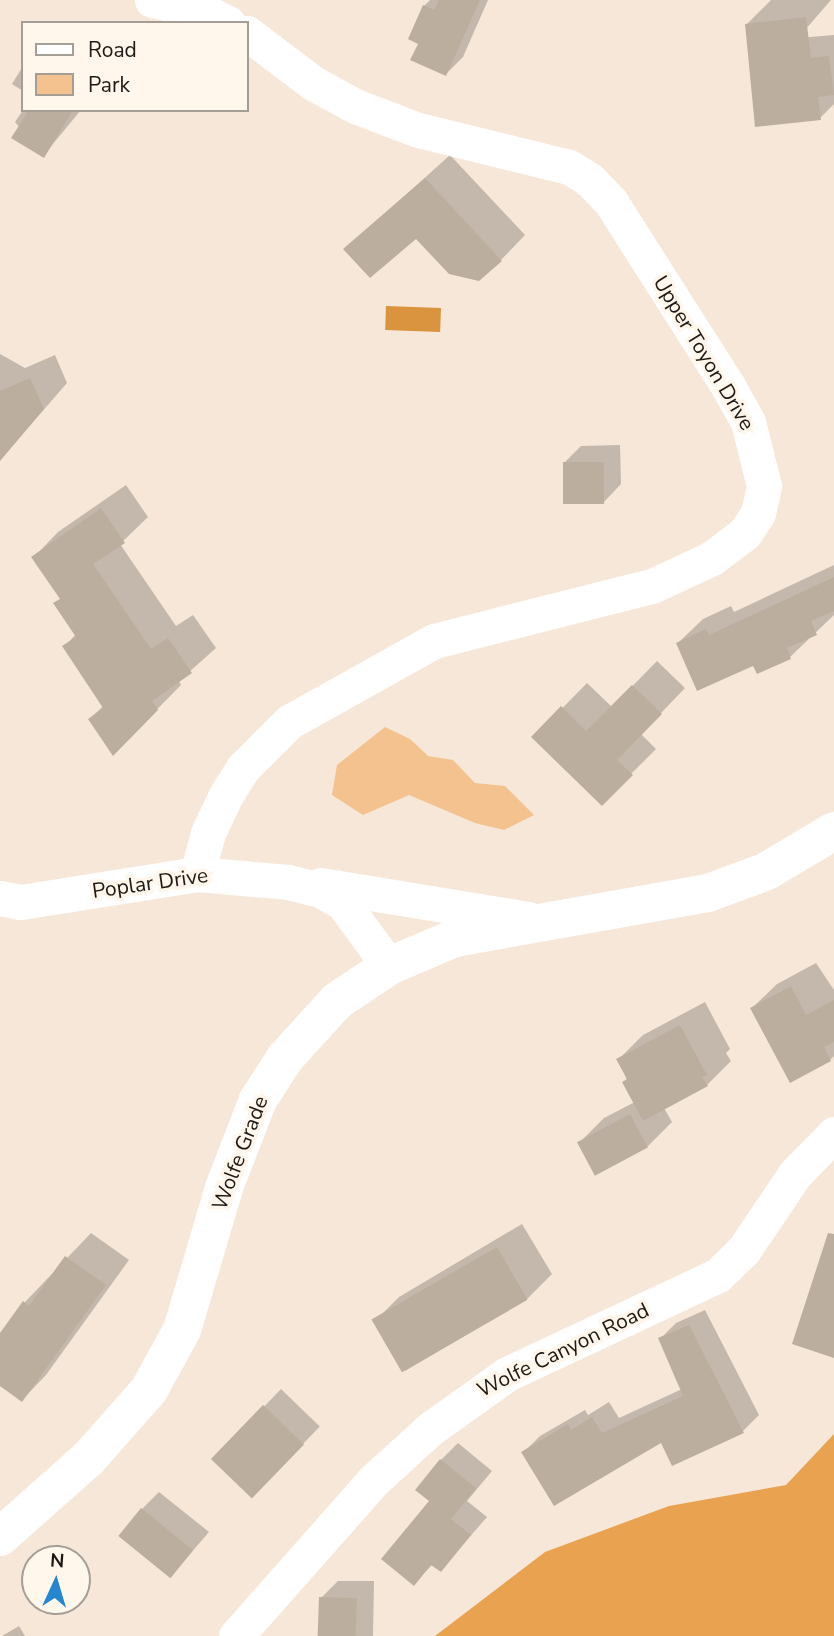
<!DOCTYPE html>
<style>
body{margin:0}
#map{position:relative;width:834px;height:1636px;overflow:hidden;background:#f6e7d8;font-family:"Nunito Sans",sans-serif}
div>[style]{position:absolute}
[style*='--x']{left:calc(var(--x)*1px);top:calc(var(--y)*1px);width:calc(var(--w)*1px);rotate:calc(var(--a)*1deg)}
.green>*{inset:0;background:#f3c28e}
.forest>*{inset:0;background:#e9a24f}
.water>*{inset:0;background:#da933f;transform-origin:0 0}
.shadow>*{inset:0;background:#0003;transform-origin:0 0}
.building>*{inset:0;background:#bcae9f;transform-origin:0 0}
.minor>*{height:35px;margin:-17.5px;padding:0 17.5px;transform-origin:17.5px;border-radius:17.5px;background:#fff}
.tertiary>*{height:38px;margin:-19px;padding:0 19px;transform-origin:19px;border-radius:19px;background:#fff}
span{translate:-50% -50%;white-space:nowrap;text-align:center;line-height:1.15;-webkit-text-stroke:7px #fff6ec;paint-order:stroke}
.street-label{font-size:21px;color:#1e1914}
.legend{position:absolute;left:21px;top:21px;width:228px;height:91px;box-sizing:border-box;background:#fff6ec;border:2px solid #a59e96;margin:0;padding:9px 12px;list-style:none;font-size:21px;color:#1e1914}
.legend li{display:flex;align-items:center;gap:14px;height:35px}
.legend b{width:35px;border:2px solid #a59e96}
.north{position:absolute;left:21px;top:1545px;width:70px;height:70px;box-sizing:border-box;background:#fff6ec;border:2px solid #a59e96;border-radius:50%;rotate:4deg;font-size:19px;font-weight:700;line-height:28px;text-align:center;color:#1e1914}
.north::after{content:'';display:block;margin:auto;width:24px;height:32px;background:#2485d1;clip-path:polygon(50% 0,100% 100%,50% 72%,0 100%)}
</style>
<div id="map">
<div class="green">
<i style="clip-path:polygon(385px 727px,410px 739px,428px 756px,453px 760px,475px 783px,505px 786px,534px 815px,504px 830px,475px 823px,409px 795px,363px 815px,332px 795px,337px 765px)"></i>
</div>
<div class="forest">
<i style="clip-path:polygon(834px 1434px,834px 1636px,435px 1636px,545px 1552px,669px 1506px,786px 1485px)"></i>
</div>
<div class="water">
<i style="left:386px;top:306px;width:55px;height:24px;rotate:2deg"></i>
</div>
<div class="shadow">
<i style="clip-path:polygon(430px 0,488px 0,463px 57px,446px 74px,420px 43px,424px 6px)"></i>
<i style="clip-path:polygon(771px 0,831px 0,798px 38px,834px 35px,834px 104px,820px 118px,747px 24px)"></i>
<i style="clip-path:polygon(23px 66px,23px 91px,12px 84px)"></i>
<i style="clip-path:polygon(23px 110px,81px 110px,43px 156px,15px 122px)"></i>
<i style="clip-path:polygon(450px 155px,525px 235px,501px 260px,417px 236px,346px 249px)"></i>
<i style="clip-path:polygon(0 354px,25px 368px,55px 355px,67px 383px,0 460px)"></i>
<i style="clip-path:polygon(620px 445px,621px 484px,604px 502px,564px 463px,581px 446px)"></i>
<i style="clip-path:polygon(126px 485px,148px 517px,120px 544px,176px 626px,193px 615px,216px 648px,179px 681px,181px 685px,114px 753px,90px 719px,104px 705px,64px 647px,76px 634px,62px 598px,34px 557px,58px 532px)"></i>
<i style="clip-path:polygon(834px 565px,834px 615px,790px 657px,758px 671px,754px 664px,678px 643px,703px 619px,731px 606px,734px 612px)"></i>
<i style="clip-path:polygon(657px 661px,685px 688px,641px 734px,656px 749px,602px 803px,534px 737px,587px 683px,612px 707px)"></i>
<i style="clip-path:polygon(816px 963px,834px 990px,834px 1056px,830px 1060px,752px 1008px,777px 984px)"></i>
<i style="clip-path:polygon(705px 1002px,730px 1049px,726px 1053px,731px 1061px,707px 1085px,664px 1108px,672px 1122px,647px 1147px,596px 1174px,579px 1143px,604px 1118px,635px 1102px,619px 1059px,643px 1035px)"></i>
<i style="clip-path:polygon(522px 1224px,552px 1274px,527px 1299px,405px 1371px,375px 1321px,399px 1297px)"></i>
<i style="clip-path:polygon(91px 1233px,129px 1260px,46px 1375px,22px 1400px,0 1384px,0 1336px,25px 1302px)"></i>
<i style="clip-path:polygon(705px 1310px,759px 1415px,743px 1431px,524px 1452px,540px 1436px,585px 1410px,588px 1415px,609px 1402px,619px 1418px,682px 1389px,660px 1339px,676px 1323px)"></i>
<i style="left:281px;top:1389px;width:54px;height:97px;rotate:44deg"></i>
<i style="clip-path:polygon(458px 1443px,492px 1471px,467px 1501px,487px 1517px,441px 1570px,433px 1564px,414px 1583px,441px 1460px)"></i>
<i style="clip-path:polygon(159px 1492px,209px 1532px,172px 1575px,142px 1509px)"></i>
<i style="clip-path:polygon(338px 1581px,374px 1581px,373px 1636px,320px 1636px,321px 1598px)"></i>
<i style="clip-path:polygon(19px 1626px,25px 1636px,2px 1636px)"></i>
</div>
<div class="building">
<i style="clip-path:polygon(439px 0,480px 0,446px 76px,410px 60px,418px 44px,408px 39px,423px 5px,434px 10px)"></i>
<i style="clip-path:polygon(806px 17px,811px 58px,829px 56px,834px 95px,818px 97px,821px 120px,755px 127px,745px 24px)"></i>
<i style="clip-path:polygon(29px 110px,73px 110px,44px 158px,11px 138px)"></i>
<i style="clip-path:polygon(425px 178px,502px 261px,479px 281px,449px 274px,416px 239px,370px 278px,343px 249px)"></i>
<i style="clip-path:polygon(30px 378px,44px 409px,0 461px,0 391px)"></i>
<i style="left:563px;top:462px;width:41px;height:42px"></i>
<i style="clip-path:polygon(101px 508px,125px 543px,93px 564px,151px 649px,168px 638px,192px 673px,152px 701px,158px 710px,113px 756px,88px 719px,103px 708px,62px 646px,76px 637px,53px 603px,60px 599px,31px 557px)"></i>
<i style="clip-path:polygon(834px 577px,834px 611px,811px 621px,817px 635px,787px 648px,791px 659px,757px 674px,753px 666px,697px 691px,676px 643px,706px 629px,709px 635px)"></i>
<i style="clip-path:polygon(632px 685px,662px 714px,617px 760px,633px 775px,602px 806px,531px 737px,561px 706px,586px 731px)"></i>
<i style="clip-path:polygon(791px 986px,806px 1015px,834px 1000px,834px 1042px,824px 1047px,831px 1061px,790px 1083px,750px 1008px)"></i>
<i style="clip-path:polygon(680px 1025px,707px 1075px,702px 1077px,708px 1086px,643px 1121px,622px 1082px,627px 1079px,616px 1059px)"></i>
<i style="left:630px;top:1114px;width:38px;height:60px;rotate:62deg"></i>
<i style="clip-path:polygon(828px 1233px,834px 1234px,834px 1358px,792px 1344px)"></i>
<i style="left:497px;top:1247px;width:61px;height:145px;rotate:60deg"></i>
<i style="clip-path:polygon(65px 1256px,106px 1285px,22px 1402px,0 1386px,0 1333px,23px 1301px,29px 1306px)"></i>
<i style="clip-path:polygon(689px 1325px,744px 1433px,672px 1466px,661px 1443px,554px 1506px,521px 1452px,568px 1424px,571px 1430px,592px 1417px,602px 1433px,683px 1396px,658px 1338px)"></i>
<i style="left:263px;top:1405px;width:57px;height:75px;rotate:44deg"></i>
<i style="clip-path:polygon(440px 1459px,476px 1488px,451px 1519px,471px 1535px,441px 1572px,431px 1565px,414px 1586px,381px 1559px,429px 1501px,415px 1490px)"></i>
<i style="left:141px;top:1508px;width:67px;height:36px;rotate:39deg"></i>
<i style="left:319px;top:1597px;width:38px;height:39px;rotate:2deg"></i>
</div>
<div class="minor">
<i style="--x:152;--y:0;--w:55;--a:12.5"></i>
<i style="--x:206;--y:12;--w:25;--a:27"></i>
<i style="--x:197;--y:874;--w:42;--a:-75"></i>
<i style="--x:208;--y:833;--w:42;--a:-64.7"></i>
<i style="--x:226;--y:795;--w:32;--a:-58"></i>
<i style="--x:243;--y:768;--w:65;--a:-45"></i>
<i style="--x:289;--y:722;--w:166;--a:-29.2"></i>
<i style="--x:434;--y:641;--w:225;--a:-14.2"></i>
<i style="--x:652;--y:586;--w:66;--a:-25"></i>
<i style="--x:712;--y:558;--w:41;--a:-37.1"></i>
<i style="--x:745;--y:533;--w:24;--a:-57"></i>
<i style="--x:758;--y:513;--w:28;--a:-77"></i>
<i style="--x:764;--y:486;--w:66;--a:-104"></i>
<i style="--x:748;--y:422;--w:41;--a:-119.1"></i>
<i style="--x:728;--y:386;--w:218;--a:-122.5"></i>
<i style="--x:611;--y:202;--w:30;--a:-134"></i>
<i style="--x:590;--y:180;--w:25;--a:-148"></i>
<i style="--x:569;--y:167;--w:155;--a:-166.2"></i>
<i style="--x:418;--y:130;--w:67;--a:-159.1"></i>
<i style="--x:355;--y:106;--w:48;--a:-151.3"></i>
<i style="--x:313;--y:83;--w:83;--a:-142.9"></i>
<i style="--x:321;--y:885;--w:210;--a:9.3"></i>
<i style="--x:0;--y:898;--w:21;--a:11"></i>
<i style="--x:21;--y:902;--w:178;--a:-9"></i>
<i style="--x:197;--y:874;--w:91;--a:5"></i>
<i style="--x:288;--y:882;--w:33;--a:14"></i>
<i style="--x:320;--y:890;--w:25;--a:29"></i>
<i style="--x:342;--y:902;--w:79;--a:53.7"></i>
<i style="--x:236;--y:1636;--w:208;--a:-48.5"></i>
<i style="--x:374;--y:1480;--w:76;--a:-42.3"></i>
<i style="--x:430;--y:1429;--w:95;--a:-35.5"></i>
<i style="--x:507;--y:1374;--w:233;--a:-25.1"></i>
<i style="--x:718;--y:1275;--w:35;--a:-44"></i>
<i style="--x:743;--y:1251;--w:93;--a:-56"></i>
<i style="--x:795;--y:1174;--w:56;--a:-45.7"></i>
</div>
<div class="tertiary">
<i style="--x:0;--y:1537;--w:119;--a:-41.6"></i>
<i style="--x:89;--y:1458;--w:91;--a:-48.6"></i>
<i style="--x:149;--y:1390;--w:68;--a:-61.2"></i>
<i style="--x:182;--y:1330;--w:151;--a:-73.5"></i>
<i style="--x:225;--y:1185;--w:91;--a:-68.8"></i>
<i style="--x:258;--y:1100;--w:50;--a:-57.3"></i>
<i style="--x:285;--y:1058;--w:77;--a:-47.6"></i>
<i style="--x:337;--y:1001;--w:63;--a:-33.9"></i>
<i style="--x:389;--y:966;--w:72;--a:-23"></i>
<i style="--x:455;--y:938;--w:257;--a:-10.1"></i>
<i style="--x:708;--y:893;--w:63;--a:-20.4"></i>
<i style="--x:767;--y:871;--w:78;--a:-30.8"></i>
</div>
<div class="street-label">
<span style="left:704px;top:353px;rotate:59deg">Upper Toyon Drive</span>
<span style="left:150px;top:883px;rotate:-8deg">Poplar Drive</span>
<span style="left:240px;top:1153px;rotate:-69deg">Wolfe Grade</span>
<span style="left:563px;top:1350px;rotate:-26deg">Wolfe Canyon Road</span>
</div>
<ul class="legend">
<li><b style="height:9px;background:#fff"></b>Road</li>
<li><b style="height:19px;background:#f3c28e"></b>Park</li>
</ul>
<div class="north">N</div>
</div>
